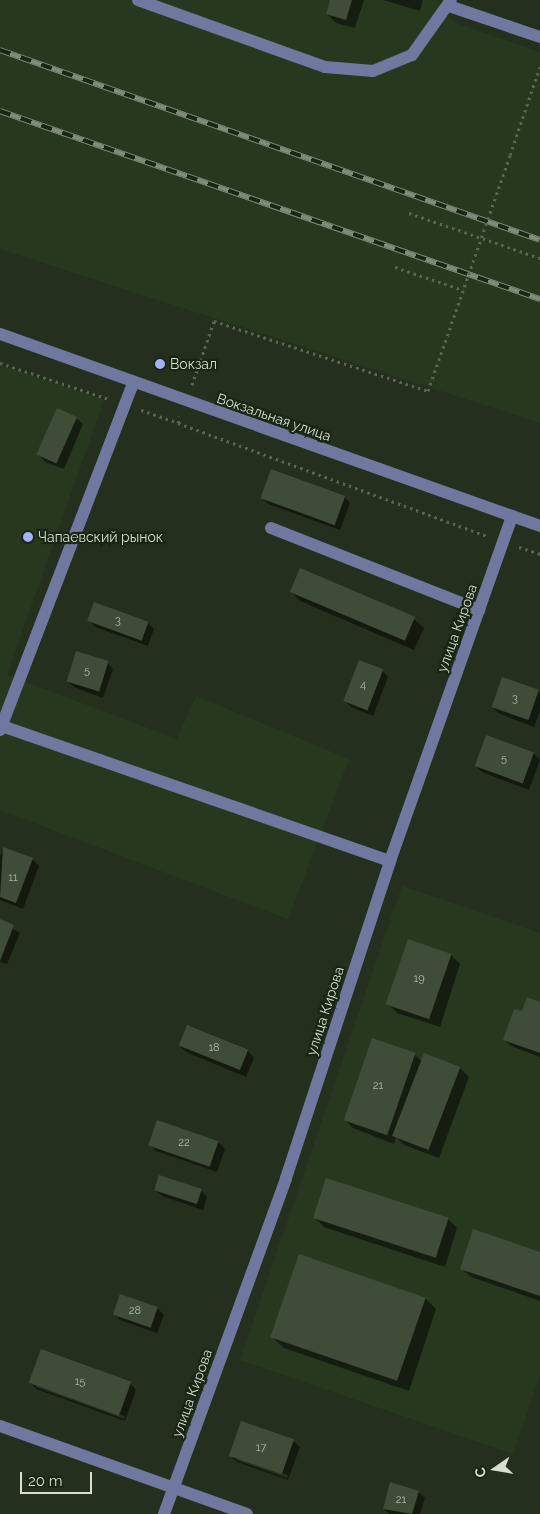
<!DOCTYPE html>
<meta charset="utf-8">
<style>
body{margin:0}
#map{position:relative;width:540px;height:1514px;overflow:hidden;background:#24301d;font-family:Raleway,sans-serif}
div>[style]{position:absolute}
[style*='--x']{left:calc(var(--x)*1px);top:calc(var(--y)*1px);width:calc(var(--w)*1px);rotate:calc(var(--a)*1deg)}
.built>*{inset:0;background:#28381f}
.shadow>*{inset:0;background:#0007}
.building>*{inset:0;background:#3f4c38;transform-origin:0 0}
.path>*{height:3px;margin-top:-1.5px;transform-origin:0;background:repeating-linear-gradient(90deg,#5a6554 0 2.5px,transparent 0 6.5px)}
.minor>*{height:12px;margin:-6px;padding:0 6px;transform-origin:6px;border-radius:6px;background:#71789f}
.rail>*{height:5.5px;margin-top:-2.75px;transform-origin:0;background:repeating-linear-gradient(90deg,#1a2614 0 11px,#818b7c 0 22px);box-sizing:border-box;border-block:1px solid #818b7c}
.path-bridge>*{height:3px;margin-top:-1.5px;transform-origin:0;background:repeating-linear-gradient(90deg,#5a6554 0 2.5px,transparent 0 6.5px)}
.dots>*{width:14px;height:14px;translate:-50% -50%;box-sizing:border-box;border:2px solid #1a2614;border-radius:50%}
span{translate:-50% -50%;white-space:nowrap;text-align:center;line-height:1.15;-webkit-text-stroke:4.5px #1a2614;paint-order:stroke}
.number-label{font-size:11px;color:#b1baac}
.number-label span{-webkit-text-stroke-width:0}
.poi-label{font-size:14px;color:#d7dfd3}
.left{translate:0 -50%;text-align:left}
.street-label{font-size:14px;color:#d7dfd3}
.north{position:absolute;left:470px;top:1444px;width:50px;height:50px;-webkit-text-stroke:4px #1a2614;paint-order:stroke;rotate:257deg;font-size:14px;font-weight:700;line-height:20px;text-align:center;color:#d7dfd3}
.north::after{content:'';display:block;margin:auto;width:18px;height:22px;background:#d7dfd3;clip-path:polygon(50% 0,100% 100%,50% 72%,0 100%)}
.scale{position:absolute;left:20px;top:1472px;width:72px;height:22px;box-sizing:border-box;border:2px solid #d7dfd3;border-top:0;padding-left:6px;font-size:15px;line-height:18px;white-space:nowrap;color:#d7dfd3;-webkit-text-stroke:4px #1a2614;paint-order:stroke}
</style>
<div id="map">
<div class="built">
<i style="clip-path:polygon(0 0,439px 0,438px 4px,453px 22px,540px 52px,540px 423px,0 249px)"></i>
<i style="clip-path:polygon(0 365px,104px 400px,7px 675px,177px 739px,196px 696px,349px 759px,288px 919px,0 810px)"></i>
<i style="clip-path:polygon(402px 886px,540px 933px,540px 1375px,513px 1454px,240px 1360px)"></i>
</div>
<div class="shadow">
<i style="clip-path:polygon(330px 0,364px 0,355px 28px,336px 23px,327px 14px)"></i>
<i style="clip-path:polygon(383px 0,423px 0,420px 11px)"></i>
<i style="clip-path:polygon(76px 418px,83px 424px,64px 469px,45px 462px,39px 455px)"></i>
<i style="clip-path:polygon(344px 497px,350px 503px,340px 530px,268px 504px,262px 498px)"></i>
<i style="clip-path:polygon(291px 592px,414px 619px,424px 628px,414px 650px,300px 601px)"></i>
<i style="clip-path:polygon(95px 603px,148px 623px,154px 629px,148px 646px,95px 627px,89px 620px)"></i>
<i style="clip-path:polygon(107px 662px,113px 669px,103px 698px,74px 687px,67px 681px)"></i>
<i style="clip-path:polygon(382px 670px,388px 677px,373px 716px,351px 707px,345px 701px)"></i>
<i style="clip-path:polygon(502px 678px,540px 693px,540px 711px,534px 727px,498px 713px,492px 707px)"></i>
<i style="clip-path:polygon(486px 736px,534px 754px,540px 760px,529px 790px,482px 772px,476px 766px)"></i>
<i style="clip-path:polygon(3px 849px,33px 860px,39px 866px,23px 909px,0 900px,0 857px)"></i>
<i style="clip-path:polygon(0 921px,20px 933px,7px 964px,0 962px)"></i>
<i style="clip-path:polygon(451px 955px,460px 964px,440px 1027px,397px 1013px,388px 1003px)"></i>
<i style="clip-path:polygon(540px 1003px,540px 1057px,511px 1046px,504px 1040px,523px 1013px)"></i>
<i style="clip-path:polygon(188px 1027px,248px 1051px,254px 1058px,246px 1077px,186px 1052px,180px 1046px)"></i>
<i style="clip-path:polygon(414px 1054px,422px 1062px,460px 1068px,469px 1077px,439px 1158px,404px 1145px,396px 1137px,394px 1144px,353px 1128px,344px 1119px)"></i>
<i style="clip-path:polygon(218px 1142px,225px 1149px,217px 1172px,156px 1151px,150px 1144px)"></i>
<i style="clip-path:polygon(155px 1190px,201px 1190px,207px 1197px,203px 1210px,162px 1196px)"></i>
<i style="clip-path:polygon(315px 1218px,448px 1219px,457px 1228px,445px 1267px,324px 1227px)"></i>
<i style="clip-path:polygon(540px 1253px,540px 1301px,471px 1277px,461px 1268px)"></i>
<i style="clip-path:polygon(425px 1298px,436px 1309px,409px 1391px,284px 1348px,272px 1337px)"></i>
<i style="clip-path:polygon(157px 1308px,164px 1315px,157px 1333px,120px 1320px,114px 1314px)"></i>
<i style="clip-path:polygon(evenodd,30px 1382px,130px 1383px,136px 1390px,125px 1421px,36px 1389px,30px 1382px,36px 1384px,125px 1416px,124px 1419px,36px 1387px,36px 1384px)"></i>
<i style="clip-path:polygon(evenodd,293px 1441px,300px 1447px,288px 1480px,237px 1462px,230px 1456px,293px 1441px,236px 1457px,288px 1475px,287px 1478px,236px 1460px,236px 1457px)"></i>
<i style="clip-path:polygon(418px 1492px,425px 1498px,420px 1514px,389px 1514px,384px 1509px)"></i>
</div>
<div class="building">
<i style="clip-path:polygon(330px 0,352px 0,346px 20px,326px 14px)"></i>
<i style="left:57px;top:408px;width:22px;height:51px;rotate:24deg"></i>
<i style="left:271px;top:469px;width:79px;height:31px;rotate:20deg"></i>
<i style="left:300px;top:568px;width:125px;height:26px;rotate:23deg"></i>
<i style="left:94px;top:602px;width:58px;height:20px;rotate:20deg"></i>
<i style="left:76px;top:651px;width:34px;height:32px;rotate:17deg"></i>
<i style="left:359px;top:660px;width:26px;height:44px;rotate:21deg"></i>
<i style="left:502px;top:677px;width:39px;height:32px;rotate:19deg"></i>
<i style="left:486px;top:735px;width:51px;height:33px;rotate:20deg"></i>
<i style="clip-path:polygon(3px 847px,33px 858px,16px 903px,0 897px)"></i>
<i style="clip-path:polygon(0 919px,14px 925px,0 961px)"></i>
<i style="left:408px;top:939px;width:46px;height:69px;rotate:19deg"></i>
<i style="clip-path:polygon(527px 997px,540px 1002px,540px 1053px,503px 1040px,514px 1009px,522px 1011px)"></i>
<i style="left:187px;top:1025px;width:66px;height:22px;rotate:22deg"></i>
<i style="left:372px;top:1038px;width:46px;height:87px;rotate:19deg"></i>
<i style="left:424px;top:1053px;width:39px;height:89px;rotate:21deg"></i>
<i style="left:157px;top:1120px;width:65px;height:27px;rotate:19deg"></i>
<i style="left:159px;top:1175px;width:45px;height:16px;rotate:18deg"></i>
<i style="left:326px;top:1178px;width:129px;height:42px;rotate:18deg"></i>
<i style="clip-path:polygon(473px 1229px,540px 1252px,540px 1296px,460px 1269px)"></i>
<i style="left:299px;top:1254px;width:134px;height:88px;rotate:19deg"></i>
<i style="left:120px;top:1294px;width:40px;height:22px;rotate:19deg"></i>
<i style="left:41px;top:1349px;width:96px;height:36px;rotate:20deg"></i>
<i style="left:241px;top:1421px;width:56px;height:37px;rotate:19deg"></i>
<i style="clip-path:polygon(390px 1482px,419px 1491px,412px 1514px,383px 1509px)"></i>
</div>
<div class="path">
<i style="--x:510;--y:155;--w:93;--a:-71.2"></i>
<i style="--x:409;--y:213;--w:139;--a:19"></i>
<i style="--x:395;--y:267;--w:72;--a:18.7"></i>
<i style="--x:0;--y:363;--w:115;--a:18.3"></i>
<i style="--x:192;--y:385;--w:68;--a:-71"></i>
<i style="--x:214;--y:321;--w:225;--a:18.1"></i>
<i style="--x:141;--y:410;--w:39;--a:19"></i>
<i style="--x:178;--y:423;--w:7;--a:-74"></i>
<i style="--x:178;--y:423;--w:329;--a:20.1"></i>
<i style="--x:519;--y:547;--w:22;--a:18"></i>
</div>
<div class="minor">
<i style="--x:138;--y:0;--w:199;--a:19.7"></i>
<i style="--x:325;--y:67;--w:48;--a:4.8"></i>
<i style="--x:373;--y:71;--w:42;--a:-22.3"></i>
<i style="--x:412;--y:55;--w:67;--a:-54.7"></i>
<i style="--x:449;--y:6;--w:96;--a:18.8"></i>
<i style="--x:0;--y:334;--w:573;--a:19.57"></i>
<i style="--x:271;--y:528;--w:224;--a:21.5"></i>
<i style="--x:2;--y:726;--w:411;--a:19.2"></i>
<i style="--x:0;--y:730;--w:372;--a:-69"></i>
<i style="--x:0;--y:1426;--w:262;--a:19.6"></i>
<i style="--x:164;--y:1514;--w:357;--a:-70"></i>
<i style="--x:286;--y:1178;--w:334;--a:-71.8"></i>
<i style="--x:390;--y:861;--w:366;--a:-70.5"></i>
</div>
<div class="rail">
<i style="--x:0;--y:50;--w:572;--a:19.38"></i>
<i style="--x:0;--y:111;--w:572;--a:19.2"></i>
</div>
<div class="path-bridge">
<i style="--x:428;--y:391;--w:250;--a:-70.8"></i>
</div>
<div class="dots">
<i style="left:160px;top:364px;background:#a6b1fc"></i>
<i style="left:28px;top:537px;background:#a6b1fc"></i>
</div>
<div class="number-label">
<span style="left:118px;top:621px">3</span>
<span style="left:87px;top:671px">5</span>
<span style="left:363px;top:685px">4</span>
<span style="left:515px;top:699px">3</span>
<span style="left:504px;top:759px">5</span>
<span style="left:13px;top:878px">11</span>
<span style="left:419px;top:979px">19</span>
<span style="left:214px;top:1048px">18</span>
<span style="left:378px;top:1086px">21</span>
<span style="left:184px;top:1143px">22</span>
<span style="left:135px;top:1311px">28</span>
<span style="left:80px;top:1382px">15</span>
<span style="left:261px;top:1448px">17</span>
<span style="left:401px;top:1500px">21</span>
</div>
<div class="poi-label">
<span class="left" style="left:170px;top:364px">Вокзал</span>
<span class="left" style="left:38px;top:537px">Чапаевский рынок</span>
</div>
<div class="street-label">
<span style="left:274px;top:417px;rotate:19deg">Вокзальная улица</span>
<span style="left:457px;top:628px;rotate:-70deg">улица Кирова</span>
<span style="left:325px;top:1011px;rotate:-72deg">улица Кирова</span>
<span style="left:192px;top:1393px;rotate:-70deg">улица Кирова</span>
</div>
<div class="north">С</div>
<div class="scale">20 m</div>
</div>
